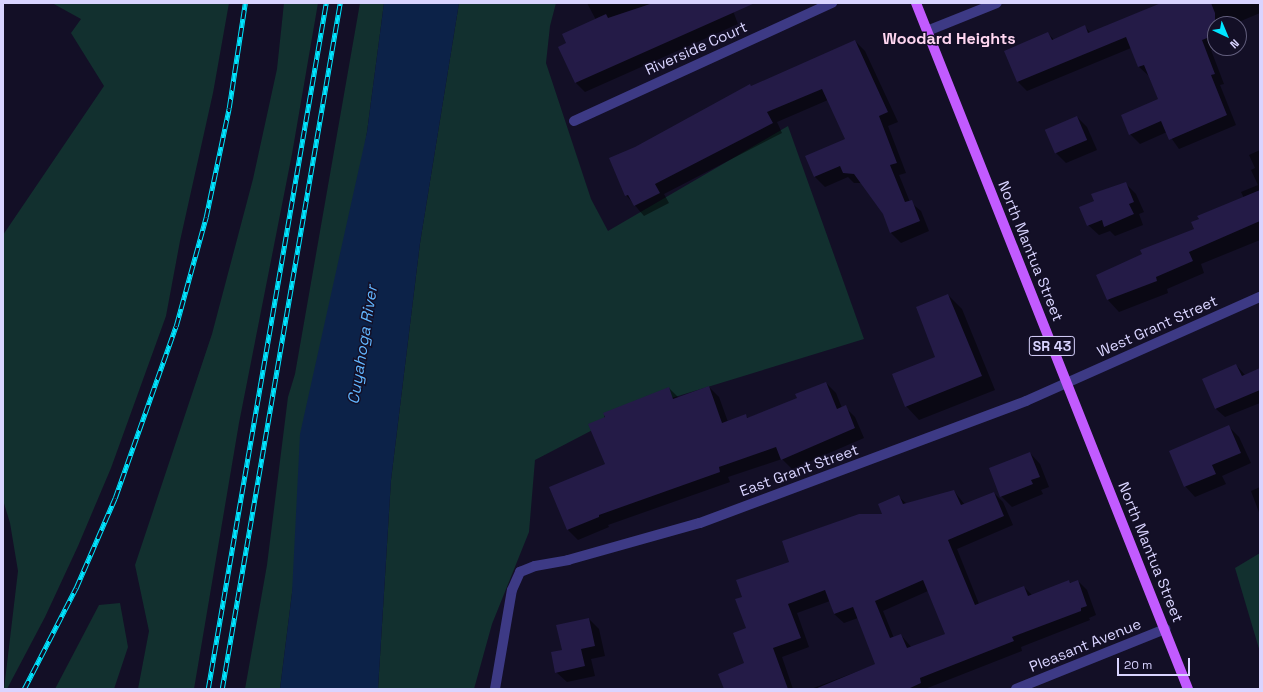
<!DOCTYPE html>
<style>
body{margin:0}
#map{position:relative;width:1263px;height:692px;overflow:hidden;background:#130f26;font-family:"Space Grotesk",sans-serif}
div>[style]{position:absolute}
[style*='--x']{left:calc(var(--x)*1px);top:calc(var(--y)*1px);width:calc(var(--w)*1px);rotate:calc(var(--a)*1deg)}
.green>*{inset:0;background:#12302f}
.water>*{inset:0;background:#0c2248}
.shadow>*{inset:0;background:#0007}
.building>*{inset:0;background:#241b47;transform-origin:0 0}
.lane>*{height:10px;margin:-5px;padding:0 5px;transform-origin:5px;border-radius:5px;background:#3d3a85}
.street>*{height:10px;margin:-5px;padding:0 5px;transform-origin:5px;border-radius:5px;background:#3d3a85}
.primary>*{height:10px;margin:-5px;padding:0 5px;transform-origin:5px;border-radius:5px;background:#c25bff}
.rail>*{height:4.5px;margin-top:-2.25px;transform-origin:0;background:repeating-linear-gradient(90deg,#130f26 0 9px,#00e5ff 0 18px);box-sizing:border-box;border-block:1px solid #00e5ff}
span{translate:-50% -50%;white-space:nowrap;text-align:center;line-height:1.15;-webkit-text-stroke:3px #130f26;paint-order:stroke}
.shield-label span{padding:1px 3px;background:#130f26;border:1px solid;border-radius:3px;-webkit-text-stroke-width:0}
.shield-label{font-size:14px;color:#d9d4ff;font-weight:700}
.street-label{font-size:15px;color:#d9d4ff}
.neighbourhood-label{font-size:16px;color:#ffd6f0;font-weight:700}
.water-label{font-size:16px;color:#62b6ff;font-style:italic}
.frame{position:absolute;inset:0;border:4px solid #d9d4ff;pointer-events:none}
.north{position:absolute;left:1207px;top:16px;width:40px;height:40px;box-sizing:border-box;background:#130f26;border:1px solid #625e7d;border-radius:50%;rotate:136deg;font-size:11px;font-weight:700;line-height:16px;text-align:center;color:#d9d4ff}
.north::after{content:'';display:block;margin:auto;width:14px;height:18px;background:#00e5ff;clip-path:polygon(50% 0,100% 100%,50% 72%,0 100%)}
.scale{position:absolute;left:1117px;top:658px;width:73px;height:18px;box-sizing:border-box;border:2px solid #d9d4ff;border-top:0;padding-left:5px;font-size:12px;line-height:14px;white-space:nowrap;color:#d9d4ff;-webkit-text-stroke:3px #130f26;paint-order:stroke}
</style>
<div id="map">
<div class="green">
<i style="clip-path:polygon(52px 3px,229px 3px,213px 93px,180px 241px,166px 316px,111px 468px,78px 546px,45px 617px,7px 689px,4px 689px,18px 571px,10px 523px,3px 500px,3px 235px,104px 86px,71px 33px,81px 19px)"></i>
<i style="clip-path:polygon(284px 3px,318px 3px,292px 154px,239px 423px,194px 689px,138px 689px,149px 631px,135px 565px,212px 334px,253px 179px,277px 69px)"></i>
<i style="clip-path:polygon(360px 3px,384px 3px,367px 132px,292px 593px,280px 689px,245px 689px,267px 565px,288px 397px,295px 374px)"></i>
<i style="clip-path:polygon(459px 3px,556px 3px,550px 26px,546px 63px,591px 199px,608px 231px,788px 126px,864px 339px,629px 411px,535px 460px,529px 532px,492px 624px,474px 689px,378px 689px,391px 480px,420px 243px)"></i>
<i style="clip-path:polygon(1260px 553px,1260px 652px,1235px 568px)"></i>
<i style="clip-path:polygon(120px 603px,128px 647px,114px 689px,55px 689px,99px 605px)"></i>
</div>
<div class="water">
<i style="clip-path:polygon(384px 3px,459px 3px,420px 243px,391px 480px,378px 689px,280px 689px,292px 593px,300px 434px,367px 132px)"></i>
</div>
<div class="shadow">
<i style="clip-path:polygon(587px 3px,730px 3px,738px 24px,585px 92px,575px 82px,568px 44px,596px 20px)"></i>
<i style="clip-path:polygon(1164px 3px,1260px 3px,1260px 13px,1234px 24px,1215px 24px,1215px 48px,1211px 50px,1224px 84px,1220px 85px,1236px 125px,1179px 149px,1167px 132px,1140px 144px,1130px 134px,1159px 100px,1149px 76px,1139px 67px,1131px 48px,1027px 91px,1018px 82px,1048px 33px,1054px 40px,1085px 27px,1091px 33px)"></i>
<i style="clip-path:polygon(855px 41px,865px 51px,898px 122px,888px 126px,906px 173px,899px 175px,910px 202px,921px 211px,929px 231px,901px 243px,891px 233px,884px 214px,862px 183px,854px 183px,848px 177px,825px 187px,815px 177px,807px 157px,846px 140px,828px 100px,777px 122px,782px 133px,664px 194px,669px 203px,644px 216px,626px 195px,635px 148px,750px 85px,752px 87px)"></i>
<i style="clip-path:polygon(1077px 117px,1087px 127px,1097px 150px,1066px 163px,1056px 153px,1046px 130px)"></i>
<i style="clip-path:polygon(1260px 150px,1260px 240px,1201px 264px,1204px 273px,1167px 289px,1168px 293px,1119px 312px,1108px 300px,1195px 229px,1244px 198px,1241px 192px,1258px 185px,1251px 170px,1255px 168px,1249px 155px)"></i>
<i style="clip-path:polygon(1126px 184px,1136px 194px,1144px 212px,1139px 214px,1143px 225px,1115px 236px,1110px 231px,1099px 235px,1088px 225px,1095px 202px)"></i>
<i style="clip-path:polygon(948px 295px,962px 309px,995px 390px,919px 420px,906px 406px,937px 357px)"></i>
<i style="clip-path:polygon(1236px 365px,1245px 375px,1260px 369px,1260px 403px,1225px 417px,1216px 409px,1203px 380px)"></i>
<i style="clip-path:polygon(826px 383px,836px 393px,842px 408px,845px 407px,855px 417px,864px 438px,792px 469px,782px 459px,728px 477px,730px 482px,608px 525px,609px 527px,578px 540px,568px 530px,551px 487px,607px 465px,604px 414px,669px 388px,679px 398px,709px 387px,719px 397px,728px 422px,746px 416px,748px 418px,798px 399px)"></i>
<i style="clip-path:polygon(1229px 427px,1239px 437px,1251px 463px,1222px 476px,1226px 484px,1195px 497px,1185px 486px)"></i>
<i style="clip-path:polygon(1030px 453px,1040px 464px,1049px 487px,1041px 490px,1043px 494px,1012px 507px,1001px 496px)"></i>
<i style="clip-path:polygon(1260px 487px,1260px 515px,1251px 491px)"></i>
<i style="clip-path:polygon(evenodd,954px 491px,965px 505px,994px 493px,1003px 502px,1013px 525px,957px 549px,979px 604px,1024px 587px,1032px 595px,1069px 581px,1071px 583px,1078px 581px,1087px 590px,1096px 615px,1089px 618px,1090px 620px,1021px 647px,1022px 651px,925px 689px,811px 689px,877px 664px,858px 618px,844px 623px,834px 614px,830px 601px,797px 613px,809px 647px,782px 657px,793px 689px,725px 689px,745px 664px,747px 629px,743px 597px,791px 562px,883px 515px,899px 497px,907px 504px,954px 491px,928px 591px,946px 634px,912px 648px,901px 635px,894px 638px,883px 611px,928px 591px)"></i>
<i style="clip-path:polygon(589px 619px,599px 629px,605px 656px,591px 659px,595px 676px,567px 682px,556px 672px,563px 651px)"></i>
</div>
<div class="building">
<i style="clip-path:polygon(653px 3px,755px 3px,575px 83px,558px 47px,566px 43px,562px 34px,606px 14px,608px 18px)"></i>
<i style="clip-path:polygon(1161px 3px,1211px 3px,1215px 13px,1215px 35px,1202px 40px,1215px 74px,1211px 75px,1227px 115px,1169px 140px,1161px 121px,1129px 135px,1121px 115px,1158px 99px,1144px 65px,1138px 67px,1126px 37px,1017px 82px,1004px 51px,1048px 32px,1052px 40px,1085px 25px,1088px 33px)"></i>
<i style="clip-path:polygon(855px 40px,888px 112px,879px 116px,897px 163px,890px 165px,905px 202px,912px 200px,920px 221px,890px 233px,883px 214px,854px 174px,843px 173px,840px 166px,814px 177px,805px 156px,845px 139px,822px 89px,767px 112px,773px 123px,655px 184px,660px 193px,634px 206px,628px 195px,625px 196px,609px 158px,635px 147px,750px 84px,751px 86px)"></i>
<i style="left:1077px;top:116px;width:26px;height:35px;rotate:67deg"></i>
<i style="clip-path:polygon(1126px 182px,1134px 202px,1129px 204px,1134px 214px,1104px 227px,1102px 220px,1087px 226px,1079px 207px,1094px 201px,1091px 194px)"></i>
<i style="clip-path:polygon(1260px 190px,1260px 221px,1189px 252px,1193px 261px,1156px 277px,1157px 281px,1107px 300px,1096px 275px,1142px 254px,1140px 250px,1194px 229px,1191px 222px,1199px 219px,1197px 216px)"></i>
<i style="clip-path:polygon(948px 294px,982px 376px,905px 407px,892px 374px,935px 357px,916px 307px)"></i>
<i style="clip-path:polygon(1236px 364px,1242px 376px,1260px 368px,1260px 390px,1215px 409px,1202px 379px)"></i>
<i style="clip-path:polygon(826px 382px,837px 409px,846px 405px,855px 428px,781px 460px,776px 447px,719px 467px,720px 472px,599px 515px,599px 517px,567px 530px,549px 487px,605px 464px,588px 424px,605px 417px,603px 413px,669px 387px,673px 399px,709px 386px,722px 423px,746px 414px,747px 418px,797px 398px,795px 394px)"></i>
<i style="clip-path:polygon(1229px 425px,1241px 453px,1212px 465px,1216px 474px,1184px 487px,1169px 451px)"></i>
<i style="clip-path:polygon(1030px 452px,1040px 477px,1031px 480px,1033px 484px,1000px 497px,989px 468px)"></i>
<i style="clip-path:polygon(evenodd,954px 490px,961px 505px,994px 492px,1004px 516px,948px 540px,975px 605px,1024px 586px,1028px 596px,1069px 580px,1070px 583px,1078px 580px,1087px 606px,1081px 608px,1081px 611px,1012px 637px,1014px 641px,920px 678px,921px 683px,908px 689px,815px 689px,875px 664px,853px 607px,834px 614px,825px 590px,788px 604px,801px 638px,773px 648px,788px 689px,724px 689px,718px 674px,744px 663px,733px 633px,746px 628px,735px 599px,742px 597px,736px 580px,789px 562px,782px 541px,859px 514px,882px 514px,878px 504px,899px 495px,903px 504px,954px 490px,923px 580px,945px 634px,907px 648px,901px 634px,890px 638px,875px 601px,923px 580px)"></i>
<i style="clip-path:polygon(589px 618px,595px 646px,581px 649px,585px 666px,555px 673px,551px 652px,562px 650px,556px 625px)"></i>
</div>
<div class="lane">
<i style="--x:495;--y:689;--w:100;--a:-80.3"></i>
<i style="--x:512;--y:590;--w:20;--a:-66"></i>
<i style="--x:520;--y:572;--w:16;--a:-22"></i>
</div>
<div class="street">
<i style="--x:927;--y:31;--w:75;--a:-21.8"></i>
<i style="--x:574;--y:121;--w:284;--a:-24.6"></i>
<i style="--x:535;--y:566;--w:34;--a:-10"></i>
<i style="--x:568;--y:560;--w:137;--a:-15.7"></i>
<i style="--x:700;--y:523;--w:348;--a:-20.5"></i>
<i style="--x:1026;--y:401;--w:256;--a:-24"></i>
<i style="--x:1016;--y:689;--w:161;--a:-21.9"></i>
</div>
<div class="primary">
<i style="--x:916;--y:3;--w:738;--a:68.37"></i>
</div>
<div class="rail">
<i style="--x:24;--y:689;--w:114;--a:-62.8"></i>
<i style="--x:76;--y:588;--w:98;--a:-66.6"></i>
<i style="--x:115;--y:498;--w:182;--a:-70.5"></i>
<i style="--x:176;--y:326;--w:113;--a:-74.6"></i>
<i style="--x:206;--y:217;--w:111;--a:-78.1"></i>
<i style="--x:229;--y:108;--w:106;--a:-81.3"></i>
<i style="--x:208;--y:689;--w:696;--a:-80.24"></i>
<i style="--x:222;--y:689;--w:696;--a:-80.24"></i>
</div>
<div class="shield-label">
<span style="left:1052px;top:346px">SR 43</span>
</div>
<div class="street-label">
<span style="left:696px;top:48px;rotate:-24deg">Riverside Court</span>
<span style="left:1031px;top:251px;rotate:68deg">North Mantua Street</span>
<span style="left:1157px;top:326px;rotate:-24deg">West Grant Street</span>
<span style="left:799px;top:470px;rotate:-20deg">East Grant Street</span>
<span style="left:1151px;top:552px;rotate:68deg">North Mantua Street</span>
<span style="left:1085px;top:645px;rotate:-22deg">Pleasant Avenue</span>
</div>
<div class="neighbourhood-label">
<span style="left:949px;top:39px">Woodard Heights</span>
</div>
<div class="water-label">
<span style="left:363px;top:345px;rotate:-81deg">Cuyahoga River</span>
</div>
<div class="frame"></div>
<div class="north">N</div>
<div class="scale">20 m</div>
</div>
